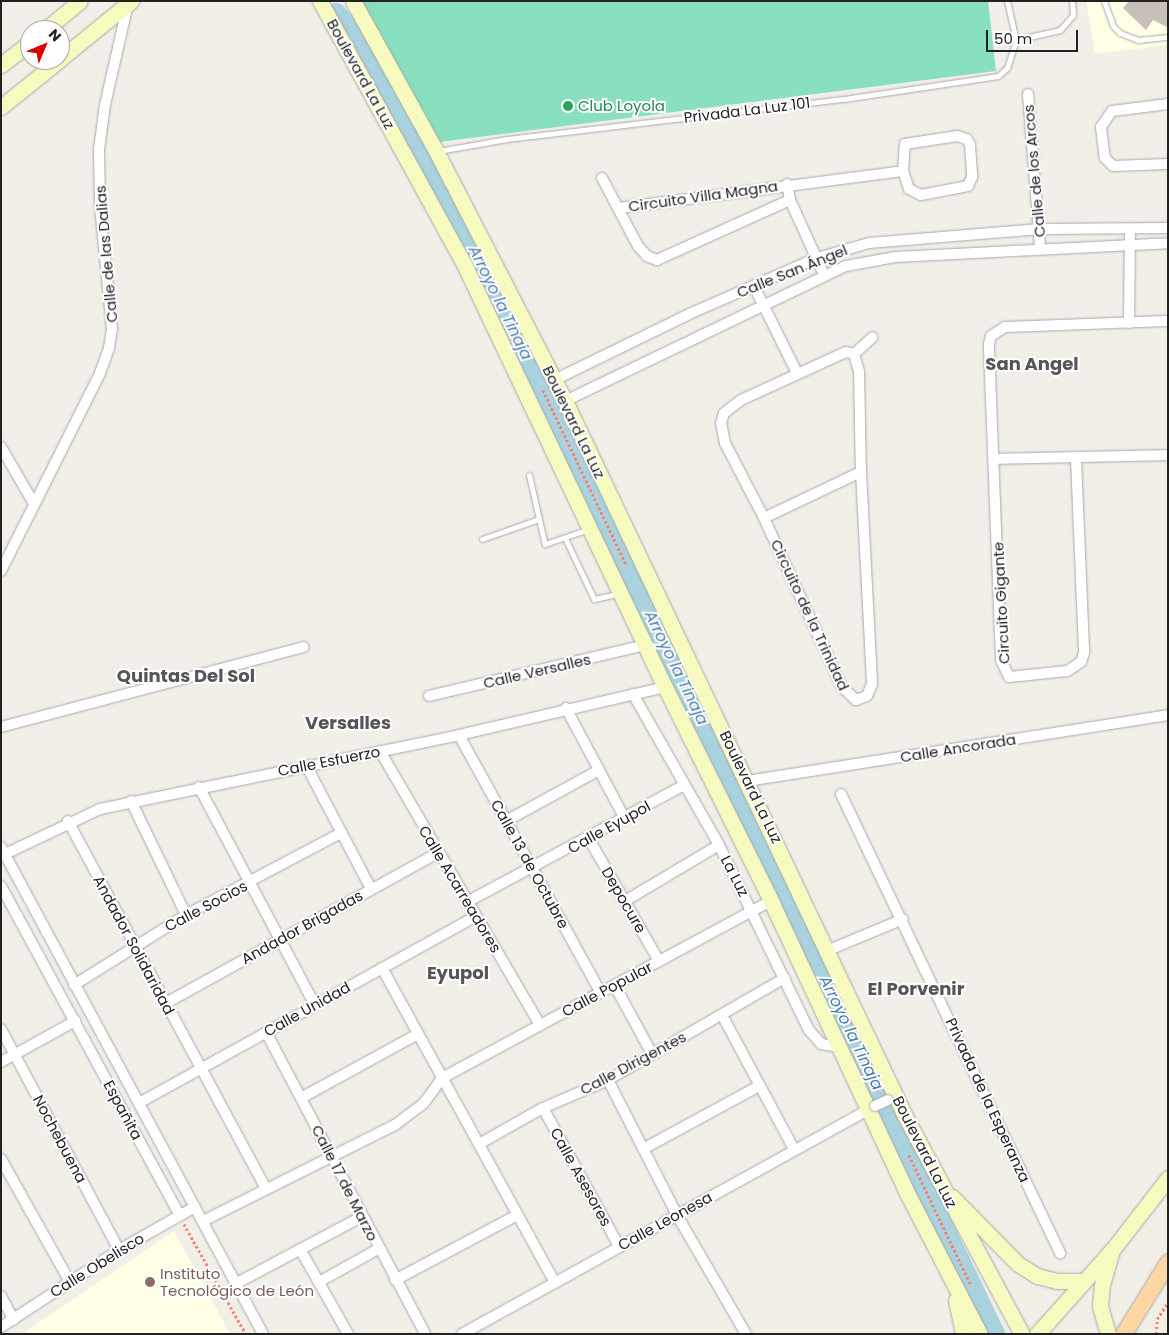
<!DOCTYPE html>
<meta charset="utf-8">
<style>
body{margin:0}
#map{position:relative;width:1169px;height:1335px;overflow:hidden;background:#f2efe9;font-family:Poppins,sans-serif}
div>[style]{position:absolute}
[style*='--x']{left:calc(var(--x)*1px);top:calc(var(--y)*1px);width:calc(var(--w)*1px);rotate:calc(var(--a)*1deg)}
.education>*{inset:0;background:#ffffe5}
.pitch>*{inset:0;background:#88e0be}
.river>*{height:22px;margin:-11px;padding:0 11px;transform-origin:11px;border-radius:11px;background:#aad3df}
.building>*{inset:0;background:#c7bfb8}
.path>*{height:2.5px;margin-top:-1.25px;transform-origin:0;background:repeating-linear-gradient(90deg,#fa8072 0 2.5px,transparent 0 5px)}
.roads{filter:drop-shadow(0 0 1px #a9a9a9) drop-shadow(0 0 1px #a9a9a9)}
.lane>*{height:5px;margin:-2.5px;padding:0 2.5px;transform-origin:2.5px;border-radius:2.5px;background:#fff}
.street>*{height:10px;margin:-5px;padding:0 5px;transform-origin:5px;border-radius:5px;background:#fff}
.secondary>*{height:15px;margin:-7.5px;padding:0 7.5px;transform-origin:7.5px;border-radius:7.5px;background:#f7fabf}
.primary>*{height:16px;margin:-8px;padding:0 8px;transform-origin:8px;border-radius:8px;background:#fcd6a4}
.bridges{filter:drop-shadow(0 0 1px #a9a9a9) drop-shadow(0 0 1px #a9a9a9)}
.street-bridge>*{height:10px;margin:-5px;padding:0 5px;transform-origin:5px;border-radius:5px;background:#fff}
.dots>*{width:14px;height:14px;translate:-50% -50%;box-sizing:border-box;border:2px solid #fff;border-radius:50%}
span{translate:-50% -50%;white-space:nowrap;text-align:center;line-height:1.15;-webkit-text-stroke:4px #fff;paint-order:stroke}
.street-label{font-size:15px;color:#222}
.leisure-label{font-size:15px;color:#27864d}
.left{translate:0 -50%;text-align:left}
.education-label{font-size:15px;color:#785e54}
.water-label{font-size:16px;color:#4a7aab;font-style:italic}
.quarter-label{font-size:18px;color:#555;font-weight:700}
.frame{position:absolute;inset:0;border:2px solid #222;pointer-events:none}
.north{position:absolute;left:20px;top:20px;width:50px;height:50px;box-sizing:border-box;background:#fff;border:1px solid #a7a7a7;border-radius:50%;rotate:45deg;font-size:14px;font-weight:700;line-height:20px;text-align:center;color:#222}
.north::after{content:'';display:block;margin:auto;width:18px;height:22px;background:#d40000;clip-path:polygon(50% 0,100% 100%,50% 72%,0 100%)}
.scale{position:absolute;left:986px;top:30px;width:92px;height:22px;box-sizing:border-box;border:2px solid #222;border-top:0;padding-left:6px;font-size:15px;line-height:18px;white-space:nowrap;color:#222;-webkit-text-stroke:4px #fff;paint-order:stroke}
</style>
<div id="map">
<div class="education">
<i style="clip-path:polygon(1086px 1px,1168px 1px,1168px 45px,1095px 54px)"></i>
<i style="clip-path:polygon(174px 1231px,230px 1334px,22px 1334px)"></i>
</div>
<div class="pitch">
<i style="clip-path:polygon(361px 1px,988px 1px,996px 71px,439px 142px)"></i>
</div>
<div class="river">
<i style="--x:336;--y:14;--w:26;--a:50"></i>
<i style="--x:353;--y:34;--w:75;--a:58"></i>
<i style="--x:393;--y:98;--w:194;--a:62"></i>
<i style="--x:484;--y:269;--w:1181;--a:64.41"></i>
</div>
<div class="building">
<i style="clip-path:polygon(1129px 1px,1168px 1px,1167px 27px,1153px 20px,1146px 30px,1123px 8px)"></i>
</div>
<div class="path">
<i style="--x:543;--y:390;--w:195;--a:64.5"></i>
<i style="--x:909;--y:1155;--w:144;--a:64.5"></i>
<i style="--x:184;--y:1224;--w:126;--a:60.6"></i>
<i style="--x:1156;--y:1334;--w:15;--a:-86"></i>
<i style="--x:1157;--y:1319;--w:20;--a:-57"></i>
</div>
<div class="roads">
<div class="lane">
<i style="--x:1104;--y:1;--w:27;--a:70"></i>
<i style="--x:1113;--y:26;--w:10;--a:45"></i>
<i style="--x:1120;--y:33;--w:19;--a:21"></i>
<i style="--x:1138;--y:40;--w:30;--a:-6"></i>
<i style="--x:1016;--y:40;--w:45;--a:-12.8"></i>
<i style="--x:1060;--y:30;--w:20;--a:-49"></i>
<i style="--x:1073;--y:15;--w:14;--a:-94"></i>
<i style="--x:438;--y:151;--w:70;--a:-9.9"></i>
<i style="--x:507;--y:139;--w:339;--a:-6.8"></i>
<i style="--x:844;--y:99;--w:156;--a:-8.5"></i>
<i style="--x:998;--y:76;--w:12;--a:-42"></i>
<i style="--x:1007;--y:68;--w:29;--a:-72"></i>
<i style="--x:1016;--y:40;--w:40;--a:-103"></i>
<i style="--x:539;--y:519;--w:26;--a:77"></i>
<i style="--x:545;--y:544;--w:46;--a:-18.8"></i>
<i style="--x:565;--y:538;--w:68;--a:64.6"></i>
<i style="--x:594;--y:599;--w:24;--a:-12"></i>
<i style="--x:482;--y:539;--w:60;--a:-19.3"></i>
<i style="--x:539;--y:519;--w:45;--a:-102.8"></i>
</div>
<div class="street">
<i style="--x:1028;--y:94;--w:154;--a:85.5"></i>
<i style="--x:1168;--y:104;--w:56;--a:172.9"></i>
<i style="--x:1112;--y:111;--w:19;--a:125"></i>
<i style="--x:1101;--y:127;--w:31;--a:83"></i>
<i style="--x:1105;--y:158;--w:11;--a:45"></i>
<i style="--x:1113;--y:166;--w:55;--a:-2.1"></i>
<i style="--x:957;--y:136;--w:10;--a:17"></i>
<i style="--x:967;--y:139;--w:7;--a:63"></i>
<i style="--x:970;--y:145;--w:32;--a:86"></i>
<i style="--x:972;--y:177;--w:10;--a:114"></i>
<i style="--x:968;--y:186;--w:48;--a:169.2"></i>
<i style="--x:921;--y:195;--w:13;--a:-153"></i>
<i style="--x:909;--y:189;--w:19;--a:-108"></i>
<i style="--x:903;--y:171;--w:27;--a:-86"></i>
<i style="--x:905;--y:144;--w:53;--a:-8.7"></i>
<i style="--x:602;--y:178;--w:77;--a:62.1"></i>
<i style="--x:638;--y:246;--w:13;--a:48"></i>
<i style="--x:647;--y:256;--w:11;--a:22"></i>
<i style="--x:657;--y:260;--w:146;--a:-24.3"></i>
<i style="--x:787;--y:184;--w:16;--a:79"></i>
<i style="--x:790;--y:200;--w:82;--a:65.6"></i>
<i style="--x:619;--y:208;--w:286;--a:-7.4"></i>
<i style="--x:754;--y:286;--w:97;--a:63.7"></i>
<i style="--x:1129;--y:323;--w:94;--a:-89.4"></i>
<i style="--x:846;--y:352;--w:8;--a:14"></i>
<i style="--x:854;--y:354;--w:19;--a:74"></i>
<i style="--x:859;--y:372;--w:100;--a:88.9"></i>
<i style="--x:861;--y:472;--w:212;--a:87"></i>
<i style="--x:872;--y:684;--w:13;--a:113"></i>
<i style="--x:867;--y:696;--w:12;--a:160"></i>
<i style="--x:856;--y:700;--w:19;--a:-137"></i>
<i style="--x:842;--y:687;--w:186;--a:-114.8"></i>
<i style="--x:764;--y:518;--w:85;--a:-117.5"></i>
<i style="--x:725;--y:443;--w:20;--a:-101"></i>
<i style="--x:721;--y:423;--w:10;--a:-73"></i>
<i style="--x:724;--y:413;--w:21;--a:-37"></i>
<i style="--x:741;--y:400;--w:115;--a:-24.6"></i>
<i style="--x:854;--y:354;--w:25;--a:-42"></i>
<i style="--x:554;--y:380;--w:148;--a:-26"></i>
<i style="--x:687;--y:315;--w:142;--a:-23.7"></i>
<i style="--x:817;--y:258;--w:54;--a:-16.1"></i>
<i style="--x:869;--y:243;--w:172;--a:-4.7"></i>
<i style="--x:1040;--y:229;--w:128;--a:-0.4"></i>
<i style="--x:565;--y:401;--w:312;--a:-25.7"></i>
<i style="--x:846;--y:266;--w:50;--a:-10.4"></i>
<i style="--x:895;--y:257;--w:273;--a:-2.9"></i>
<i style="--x:1;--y:447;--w:66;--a:59.9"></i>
<i style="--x:994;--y:459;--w:174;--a:-1.3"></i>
<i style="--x:1076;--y:459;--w:194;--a:87.6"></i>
<i style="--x:1084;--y:653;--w:9;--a:108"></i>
<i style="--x:1081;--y:662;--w:17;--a:147"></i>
<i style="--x:1067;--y:671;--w:58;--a:174.1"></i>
<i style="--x:1009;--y:677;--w:19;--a:-115"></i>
<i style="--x:1001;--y:660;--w:316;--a:-92.2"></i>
<i style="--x:989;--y:344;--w:8;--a:-76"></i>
<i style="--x:991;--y:336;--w:17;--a:-33"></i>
<i style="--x:1005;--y:327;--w:163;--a:-2.1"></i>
<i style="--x:764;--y:518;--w:107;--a:-25.4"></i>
<i style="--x:1;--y:571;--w:221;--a:-63.4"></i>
<i style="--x:100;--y:373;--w:27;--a:-70"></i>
<i style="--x:109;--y:348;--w:19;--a:-81"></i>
<i style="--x:112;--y:329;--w:124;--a:-95.6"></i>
<i style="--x:100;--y:206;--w:57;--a:-91"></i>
<i style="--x:99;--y:149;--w:44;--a:-82.2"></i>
<i style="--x:105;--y:105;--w:104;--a:-77.2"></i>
<i style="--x:633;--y:694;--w:174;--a:60.3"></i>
<i style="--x:719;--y:845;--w:206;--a:64.1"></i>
<i style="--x:809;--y:1030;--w:18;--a:49"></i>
<i style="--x:821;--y:1044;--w:18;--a:9"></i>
<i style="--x:429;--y:696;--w:222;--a:-13.3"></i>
<i style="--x:566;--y:708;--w:126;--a:62"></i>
<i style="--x:1;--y:727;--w:313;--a:-14.8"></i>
<i style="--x:459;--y:735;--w:294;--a:61.2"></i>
<i style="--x:380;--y:751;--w:317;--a:59.7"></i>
<i style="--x:306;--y:765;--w:140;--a:62.3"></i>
<i style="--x:747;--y:781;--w:426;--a:-8.9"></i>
<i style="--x:199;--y:787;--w:247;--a:62"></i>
<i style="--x:841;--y:794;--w:509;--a:64.49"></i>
<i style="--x:131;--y:801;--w:127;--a:64.2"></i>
<i style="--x:68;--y:821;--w:418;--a:61.7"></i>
<i style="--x:506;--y:821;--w:106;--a:-28.7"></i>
<i style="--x:589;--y:839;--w:141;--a:60.2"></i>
<i style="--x:1;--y:847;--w:553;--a:61.72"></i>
<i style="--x:1;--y:856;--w:110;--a:-25.4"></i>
<i style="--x:100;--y:809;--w:367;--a:-11.6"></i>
<i style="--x:459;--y:735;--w:212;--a:-13.1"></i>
<i style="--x:1;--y:886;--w:375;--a:61.5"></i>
<i style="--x:625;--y:901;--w:109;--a:-30.8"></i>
<i style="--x:467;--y:902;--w:247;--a:-28.3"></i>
<i style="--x:829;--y:950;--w:80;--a:-22.7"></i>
<i style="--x:382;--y:968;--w:357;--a:61.2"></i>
<i style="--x:74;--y:985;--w:132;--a:-32"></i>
<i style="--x:186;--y:915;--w:175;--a:-27.9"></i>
<i style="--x:615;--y:986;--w:77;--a:61.4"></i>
<i style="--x:166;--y:1003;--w:311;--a:-28.9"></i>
<i style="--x:722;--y:1015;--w:152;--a:61.8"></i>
<i style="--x:1;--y:1029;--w:251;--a:61.9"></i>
<i style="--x:266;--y:1032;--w:341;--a:62.2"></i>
<i style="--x:1;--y:1062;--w:85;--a:-29"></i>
<i style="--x:608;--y:1080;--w:152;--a:62.9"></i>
<i style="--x:677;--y:1215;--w:138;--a:59.9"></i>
<i style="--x:301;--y:1098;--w:133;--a:-28.7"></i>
<i style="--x:139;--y:1103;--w:385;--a:-29"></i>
<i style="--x:543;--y:1108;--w:158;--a:61.2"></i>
<i style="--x:479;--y:1144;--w:73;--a:-29.4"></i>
<i style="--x:543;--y:1108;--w:71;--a:-23.3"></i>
<i style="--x:608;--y:1080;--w:204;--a:-30"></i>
<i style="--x:643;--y:1149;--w:132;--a:-28.5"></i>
<i style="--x:1;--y:1159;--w:141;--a:60.7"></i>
<i style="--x:203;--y:1221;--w:215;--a:-26.6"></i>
<i style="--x:395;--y:1125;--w:36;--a:-37"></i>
<i style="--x:424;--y:1103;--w:31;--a:-54"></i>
<i style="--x:442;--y:1078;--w:374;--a:-28.3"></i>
<i style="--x:300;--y:1249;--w:98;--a:60.5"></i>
<i style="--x:395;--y:1280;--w:138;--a:-28"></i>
<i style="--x:319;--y:1282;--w:68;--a:-29.2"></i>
<i style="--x:237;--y:1283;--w:140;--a:-28"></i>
<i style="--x:1;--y:1296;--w:27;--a:62"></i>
<i style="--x:1;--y:1327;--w:141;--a:-33.1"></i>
<i style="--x:119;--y:1250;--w:87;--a:-29.5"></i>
<i style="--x:462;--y:1334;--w:468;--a:-28.9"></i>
</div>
<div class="secondary">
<i style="--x:320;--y:1;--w:300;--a:61.3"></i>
<i style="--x:464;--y:264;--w:468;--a:64.6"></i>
<i style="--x:665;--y:687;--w:239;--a:63.6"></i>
<i style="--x:771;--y:901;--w:318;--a:65"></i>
<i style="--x:905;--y:1189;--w:163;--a:62.7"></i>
<i style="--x:353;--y:1;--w:171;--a:61"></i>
<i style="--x:436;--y:151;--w:281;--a:62.7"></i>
<i style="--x:565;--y:401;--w:792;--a:64.57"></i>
<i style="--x:905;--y:1116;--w:247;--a:61.8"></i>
<i style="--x:45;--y:30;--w:45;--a:-39.6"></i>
<i style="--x:60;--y:59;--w:92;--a:-39.2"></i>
<i style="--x:1;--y:65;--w:37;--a:-38"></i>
<i style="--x:1;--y:107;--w:75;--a:-39"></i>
<i style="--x:952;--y:1197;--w:94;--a:45.4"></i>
<i style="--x:1018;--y:1264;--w:22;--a:32"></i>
<i style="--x:1037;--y:1276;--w:21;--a:14"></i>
<i style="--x:1057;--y:1281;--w:26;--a:0"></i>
<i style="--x:956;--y:1300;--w:35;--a:78"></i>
<i style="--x:1037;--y:1334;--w:114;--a:-48.2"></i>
<i style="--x:1113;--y:1249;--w:90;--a:-52.2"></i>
<i style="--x:1108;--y:1334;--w:29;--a:-106"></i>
<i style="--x:1100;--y:1306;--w:21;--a:-85"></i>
<i style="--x:1102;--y:1285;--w:33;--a:-74"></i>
</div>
<div class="primary">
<i style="--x:1124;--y:1334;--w:84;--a:-58.2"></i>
</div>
</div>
<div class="bridges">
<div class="street-bridge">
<i style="--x:875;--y:1106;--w:14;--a:-25"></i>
</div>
</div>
<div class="dots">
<i style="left:568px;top:106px;background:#2e9e5b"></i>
<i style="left:150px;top:1282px;background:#8d6e63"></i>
</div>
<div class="street-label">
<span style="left:361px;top:74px;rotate:61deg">Boulevard La Luz</span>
<span style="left:747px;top:110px;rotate:-7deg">Privada La Luz 101</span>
<span style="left:1034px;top:171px;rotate:-95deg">Calle de los Arcos</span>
<span style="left:703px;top:196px;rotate:-8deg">Circuito Villa Magna</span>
<span style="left:106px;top:254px;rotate:-95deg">Calle de las Dalias</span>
<span style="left:792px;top:271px;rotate:-22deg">Calle San Ángel</span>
<span style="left:574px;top:422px;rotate:64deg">Boulevard La Luz</span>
<span style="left:1001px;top:603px;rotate:-93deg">Circuito Gigante</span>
<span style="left:810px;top:615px;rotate:65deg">Circuito de la Trinidad</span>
<span style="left:537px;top:671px;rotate:-13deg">Calle Versalles</span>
<span style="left:958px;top:748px;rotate:-9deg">Calle Ancorada</span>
<span style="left:329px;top:761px;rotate:-11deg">Calle Esfuerzo</span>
<span style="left:751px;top:787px;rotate:64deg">Boulevard La Luz</span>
<span style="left:609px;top:827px;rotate:-29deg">Calle Eyupol</span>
<span style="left:530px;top:864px;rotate:61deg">Calle 13 de Octubre</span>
<span style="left:735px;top:876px;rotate:63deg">La Luz</span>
<span style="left:460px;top:889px;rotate:59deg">Calle Acarreadores</span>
<span style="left:624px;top:900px;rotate:60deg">Depocure</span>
<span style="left:206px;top:906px;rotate:-28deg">Calle Socios</span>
<span style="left:302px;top:927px;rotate:-29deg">Andador Brigadas</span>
<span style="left:134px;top:945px;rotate:62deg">Andador Solidaridad</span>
<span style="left:607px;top:989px;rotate:-28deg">Calle Popular</span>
<span style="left:307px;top:1009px;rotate:-29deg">Calle Unidad</span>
<span style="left:633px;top:1063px;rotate:-28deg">Calle Dirigentes</span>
<span style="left:988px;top:1100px;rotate:65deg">Privada de la Esperanza</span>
<span style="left:123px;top:1110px;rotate:62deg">Españita</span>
<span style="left:60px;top:1139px;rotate:62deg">Nochebuena</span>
<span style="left:925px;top:1152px;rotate:63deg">Boulevard La Luz</span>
<span style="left:581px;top:1177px;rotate:61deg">Calle Asesores</span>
<span style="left:345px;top:1183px;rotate:63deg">Calle 17 de Marzo</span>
<span style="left:665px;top:1221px;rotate:-29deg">Calle Leonesa</span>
<span style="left:97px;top:1265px;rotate:-32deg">Calle Obelisco</span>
</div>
<div class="leisure-label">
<span class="left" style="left:578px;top:106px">Club Loyola</span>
</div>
<div class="education-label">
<span class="left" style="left:160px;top:1282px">Instituto<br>Tecnológico de León</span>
</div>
<div class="water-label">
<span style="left:500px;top:303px;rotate:64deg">Arroyo la Tinaja</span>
<span style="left:676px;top:668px;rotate:64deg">Arroyo la Tinaja</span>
<span style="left:851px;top:1033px;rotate:64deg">Arroyo la Tinaja</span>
</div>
<div class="quarter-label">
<span style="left:1032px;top:364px">San Angel</span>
<span style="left:186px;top:676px">Quintas Del Sol</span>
<span style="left:348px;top:723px">Versalles</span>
<span style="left:458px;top:973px">Eyupol</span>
<span style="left:916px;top:989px">El Porvenir</span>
</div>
<div class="frame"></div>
<div class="north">N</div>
<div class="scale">50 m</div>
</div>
